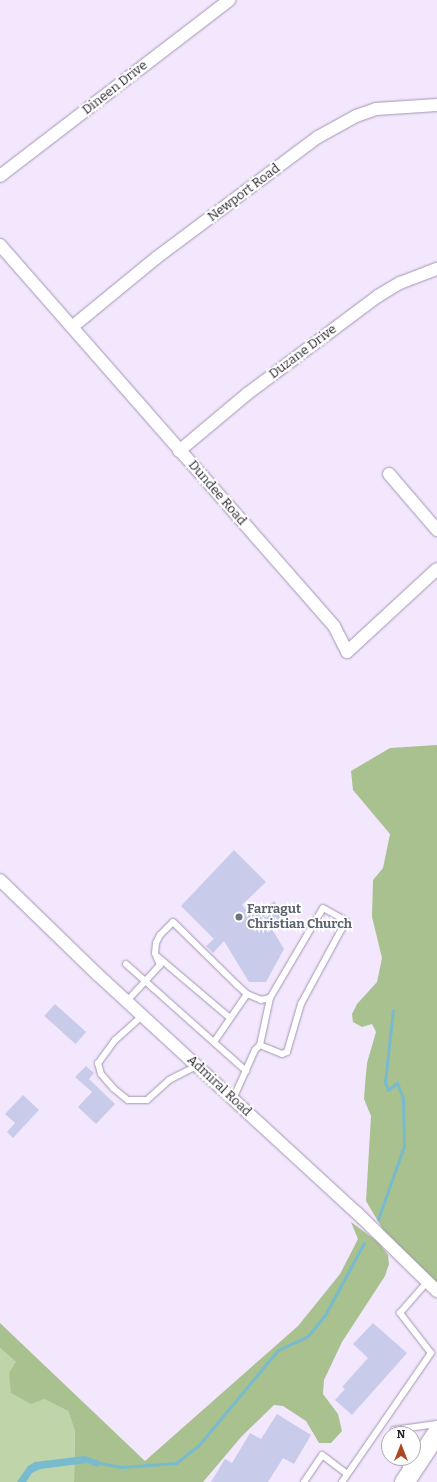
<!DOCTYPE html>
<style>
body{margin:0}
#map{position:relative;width:437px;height:1482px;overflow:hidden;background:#f3e7fe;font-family:Bitter,serif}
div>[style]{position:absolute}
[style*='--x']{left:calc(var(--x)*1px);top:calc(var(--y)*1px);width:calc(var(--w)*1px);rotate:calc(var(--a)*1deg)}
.green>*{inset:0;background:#bfd4a8}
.forest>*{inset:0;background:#a9c08f}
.water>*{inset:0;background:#78bbce}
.stream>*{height:3px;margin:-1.5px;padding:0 1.5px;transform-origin:1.5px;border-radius:1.5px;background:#78bbce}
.building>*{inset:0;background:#c8cbe9;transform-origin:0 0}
.roads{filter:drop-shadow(0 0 1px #a395b0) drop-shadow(0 0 1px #a395b0)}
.service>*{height:6px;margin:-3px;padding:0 3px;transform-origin:3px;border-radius:3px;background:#fff}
.minor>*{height:12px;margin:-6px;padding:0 6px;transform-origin:6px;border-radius:6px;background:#fff}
.primary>*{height:19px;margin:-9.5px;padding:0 9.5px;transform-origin:9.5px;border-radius:9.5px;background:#fff}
.dots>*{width:11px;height:11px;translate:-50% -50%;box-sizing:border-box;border:2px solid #fff;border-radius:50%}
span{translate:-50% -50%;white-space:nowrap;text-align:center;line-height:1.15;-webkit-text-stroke:3.5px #fff;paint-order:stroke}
.street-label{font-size:13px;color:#2a252f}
.worship-label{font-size:13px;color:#5b616d;font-weight:700}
.left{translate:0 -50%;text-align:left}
.north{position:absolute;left:381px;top:1426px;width:40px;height:40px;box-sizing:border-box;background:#fff;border:1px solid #aaa8ac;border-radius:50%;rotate:0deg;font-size:11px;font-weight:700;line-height:16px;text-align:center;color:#2a252f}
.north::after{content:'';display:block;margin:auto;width:14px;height:18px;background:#ae4724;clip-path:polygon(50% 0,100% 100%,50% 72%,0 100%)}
</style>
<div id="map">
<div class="green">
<i style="clip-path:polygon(0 1348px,16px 1362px,44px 1399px,68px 1411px,75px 1431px,74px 1482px,0 1482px)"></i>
</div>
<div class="forest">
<i style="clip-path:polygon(437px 745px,437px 1284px,385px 1233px,366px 1201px,371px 1116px,364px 1099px,365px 1085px,367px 1063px,376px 1032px,372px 1024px,362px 1027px,353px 1022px,352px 1014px,357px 1004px,377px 982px,382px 958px,372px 917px,373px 880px,383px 868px,390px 834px,353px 790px,351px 771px,390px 748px)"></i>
<i style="clip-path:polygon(351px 1222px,378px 1242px,388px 1255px,389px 1264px,385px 1276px,342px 1342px,324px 1380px,323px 1394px,338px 1414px,342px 1431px,331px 1443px,319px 1443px,306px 1421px,283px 1406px,274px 1405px,242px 1436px,203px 1482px,74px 1482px,75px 1431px,68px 1411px,44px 1399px,31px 1404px,11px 1393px,9px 1373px,16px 1362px,0 1348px,0 1323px,145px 1461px,298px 1326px,340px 1274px,358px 1239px)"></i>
</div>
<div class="water">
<i style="clip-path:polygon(85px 1456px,99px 1461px,98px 1467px,87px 1463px,40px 1469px,32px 1473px,26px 1482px,17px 1482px,28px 1466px,35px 1462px)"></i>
</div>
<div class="stream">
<i style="--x:378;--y:1219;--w:77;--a:-70.4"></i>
<i style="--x:404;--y:1146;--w:48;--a:-91.2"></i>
<i style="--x:403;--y:1098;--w:16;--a:-112"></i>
<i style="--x:397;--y:1083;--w:11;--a:142"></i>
<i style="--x:388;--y:1090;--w:9;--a:-111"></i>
<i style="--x:385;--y:1082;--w:72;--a:-83.7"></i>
<i style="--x:95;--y:1462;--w:26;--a:11"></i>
<i style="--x:121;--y:1467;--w:55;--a:-4.2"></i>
<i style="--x:176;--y:1463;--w:28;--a:-38"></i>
<i style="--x:198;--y:1446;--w:125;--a:-50.2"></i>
<i style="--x:278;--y:1350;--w:33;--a:-25"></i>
<i style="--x:308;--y:1336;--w:27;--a:-51"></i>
<i style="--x:325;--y:1315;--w:82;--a:-61.6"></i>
</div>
<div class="building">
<i style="clip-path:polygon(234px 850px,266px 882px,242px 905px,251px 914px,261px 914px,274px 901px,288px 916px,273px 931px,284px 949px,266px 982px,249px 982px,224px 941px,213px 953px,206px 946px,214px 939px,181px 906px)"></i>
<i style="left:55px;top:1004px;width:42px;height:16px;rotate:42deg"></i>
<i style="clip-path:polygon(86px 1066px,94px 1073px,89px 1079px,115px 1104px,96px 1124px,78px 1107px,92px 1092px,75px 1077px)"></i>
<i style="clip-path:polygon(23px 1095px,39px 1110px,13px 1138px,7px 1132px,15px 1123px,5px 1114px)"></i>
<i style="clip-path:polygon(373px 1323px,407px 1353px,352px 1415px,335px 1400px,345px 1389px,342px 1387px,368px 1358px,353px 1344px)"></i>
<i style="clip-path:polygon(277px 1414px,311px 1435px,294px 1464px,283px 1458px,268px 1482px,211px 1482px,225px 1459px,232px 1463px,250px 1433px,261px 1439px)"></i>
</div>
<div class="roads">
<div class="service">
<i style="--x:158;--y:957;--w:94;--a:40.3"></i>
<i style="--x:126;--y:964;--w:161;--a:41.7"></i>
<i style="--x:127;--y:1001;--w:49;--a:-47.5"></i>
<i style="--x:160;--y:965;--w:13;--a:-113"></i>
<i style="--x:155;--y:953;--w:10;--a:-84"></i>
<i style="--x:156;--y:943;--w:9;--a:-63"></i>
<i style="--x:160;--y:935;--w:18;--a:-45"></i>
<i style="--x:173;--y:922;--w:90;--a:44.5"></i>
<i style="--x:237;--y:985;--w:13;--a:42"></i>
<i style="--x:247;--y:994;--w:15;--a:23"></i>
<i style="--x:261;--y:1000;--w:9;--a:-13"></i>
<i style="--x:270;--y:998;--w:104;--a:-59.5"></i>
<i style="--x:323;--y:908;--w:26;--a:29"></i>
<i style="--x:346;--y:921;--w:94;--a:118.5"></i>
<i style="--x:301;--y:1004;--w:50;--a:106.3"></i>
<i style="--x:287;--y:1052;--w:5;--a:158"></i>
<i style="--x:282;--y:1054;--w:24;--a:-158"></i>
<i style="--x:260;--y:1045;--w:7;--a:135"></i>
<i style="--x:255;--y:1050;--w:54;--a:114.2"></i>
<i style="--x:142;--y:1016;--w:36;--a:138"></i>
<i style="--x:115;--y:1040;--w:29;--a:126"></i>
<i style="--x:98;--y:1063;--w:11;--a:75"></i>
<i style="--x:101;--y:1074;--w:18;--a:49"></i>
<i style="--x:113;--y:1088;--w:19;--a:39"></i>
<i style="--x:128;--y:1100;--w:19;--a:0"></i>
<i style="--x:147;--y:1100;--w:30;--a:-42"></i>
<i style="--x:169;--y:1080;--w:31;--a:-27"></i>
<i style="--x:214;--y:1042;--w:58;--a:-55.5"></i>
<i style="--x:260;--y:1045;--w:48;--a:-78"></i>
<i style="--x:394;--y:1430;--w:43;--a:-7.9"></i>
<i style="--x:403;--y:1458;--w:13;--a:72"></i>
<i style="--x:304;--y:1482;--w:32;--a:-56"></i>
<i style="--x:322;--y:1455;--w:31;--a:37"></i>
<i style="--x:342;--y:1482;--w:157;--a:-55.4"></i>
<i style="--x:431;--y:1353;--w:51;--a:-127.8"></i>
<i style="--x:400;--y:1313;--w:41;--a:-48.9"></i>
</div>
<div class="minor">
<i style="--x:0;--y:176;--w:289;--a:-37.5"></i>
<i style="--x:0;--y:245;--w:507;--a:48.76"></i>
<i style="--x:334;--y:626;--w:29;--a:63"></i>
<i style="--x:347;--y:652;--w:122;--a:-42.7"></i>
<i style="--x:72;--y:327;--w:109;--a:-39.4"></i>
<i style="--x:156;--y:258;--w:202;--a:-36.8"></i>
<i style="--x:318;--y:137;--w:43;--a:-28.9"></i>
<i style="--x:356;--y:116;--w:21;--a:-19"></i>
<i style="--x:376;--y:109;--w:61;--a:-3.8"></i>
<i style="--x:179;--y:451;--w:89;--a:-40"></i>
<i style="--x:247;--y:394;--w:164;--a:-36.8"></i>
<i style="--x:378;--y:296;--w:26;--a:-31"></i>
<i style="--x:400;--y:283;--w:40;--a:-21"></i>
<i style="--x:389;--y:474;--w:74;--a:49.4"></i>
<i style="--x:0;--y:880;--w:136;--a:44.1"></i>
<i style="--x:98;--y:975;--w:352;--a:42.6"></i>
<i style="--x:357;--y:1213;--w:112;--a:44.3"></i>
</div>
<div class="primary">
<i style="--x:404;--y:1482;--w:60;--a:-56.6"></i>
</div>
</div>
<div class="dots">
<i style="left:239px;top:917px;background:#6b7280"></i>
</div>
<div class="street-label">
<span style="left:115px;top:88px;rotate:-38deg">Dineen Drive</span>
<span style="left:244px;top:193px;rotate:-37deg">Newport Road</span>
<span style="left:303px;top:352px;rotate:-37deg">Duzane Drive</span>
<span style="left:217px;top:493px;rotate:49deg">Dundee Road</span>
<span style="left:219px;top:1086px;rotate:43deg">Admiral Road</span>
</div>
<div class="worship-label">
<span class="left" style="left:247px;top:917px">Farragut<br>Christian Church</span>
</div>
<div class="north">N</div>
</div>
